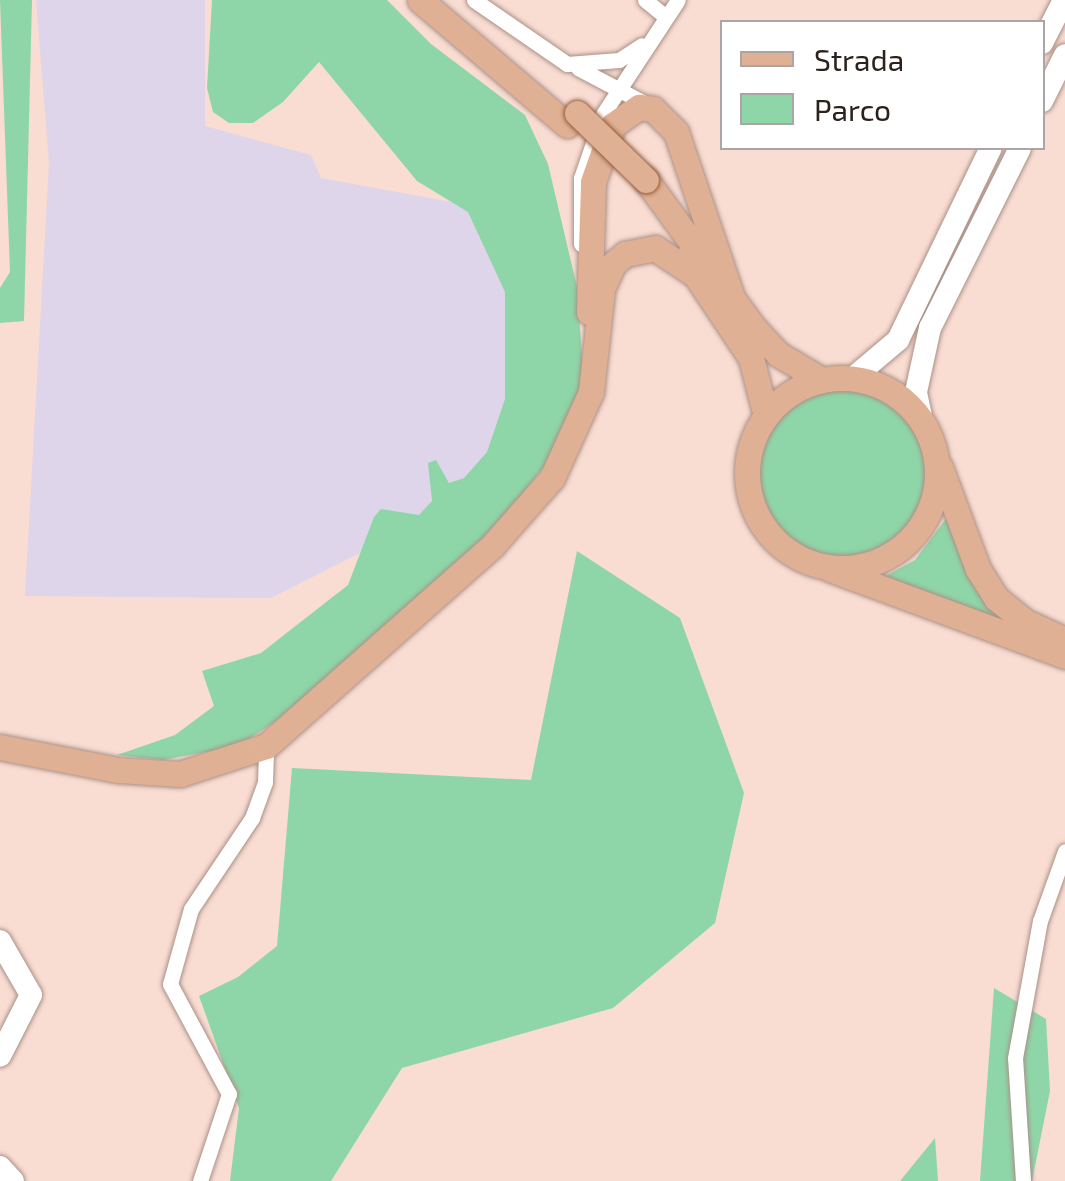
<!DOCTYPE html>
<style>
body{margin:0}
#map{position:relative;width:1065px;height:1181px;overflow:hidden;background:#f9dcd2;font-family:"Exo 2",sans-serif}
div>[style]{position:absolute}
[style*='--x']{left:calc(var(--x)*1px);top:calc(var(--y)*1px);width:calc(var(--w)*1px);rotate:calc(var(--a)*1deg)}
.medical>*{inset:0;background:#ded5ea}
.green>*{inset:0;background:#8ed6a8}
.round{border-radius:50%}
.roads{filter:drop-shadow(0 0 2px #aa9086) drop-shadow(0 0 2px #aa9086)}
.street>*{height:15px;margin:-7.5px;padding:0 7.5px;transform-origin:7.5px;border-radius:7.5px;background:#fff}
.secondary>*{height:22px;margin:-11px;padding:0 11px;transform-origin:11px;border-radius:11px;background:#fff}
.primary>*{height:25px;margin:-12.5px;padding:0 12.5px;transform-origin:12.5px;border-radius:12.5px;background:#e0b094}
.primary>.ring{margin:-12.5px;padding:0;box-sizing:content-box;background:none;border:25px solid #e0b094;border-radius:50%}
.bridges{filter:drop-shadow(0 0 2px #945c3c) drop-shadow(0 0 2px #945c3c)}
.primary-bridge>*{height:25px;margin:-12.5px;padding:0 12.5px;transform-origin:12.5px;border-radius:12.5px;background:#e0b094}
span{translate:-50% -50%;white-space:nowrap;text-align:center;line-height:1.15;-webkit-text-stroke:10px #fff;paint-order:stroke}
.legend{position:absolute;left:720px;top:20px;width:325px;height:130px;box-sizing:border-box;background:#fff;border:2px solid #aba6a5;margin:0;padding:12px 18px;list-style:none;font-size:30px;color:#2c211d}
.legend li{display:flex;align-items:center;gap:20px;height:50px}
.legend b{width:50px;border:2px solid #aba6a5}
</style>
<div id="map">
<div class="medical">
<i style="clip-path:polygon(36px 0,205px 0,205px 126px,311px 155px,321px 178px,468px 205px,510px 288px,510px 429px,451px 507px,271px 598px,25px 596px,49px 163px)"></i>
</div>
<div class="green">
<i style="clip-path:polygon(0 0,32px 0,24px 321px,0 323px,0 288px,10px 272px)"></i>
<i style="clip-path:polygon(212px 0,387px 0,431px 44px,525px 115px,548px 164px,577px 287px,584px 382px,554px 454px,455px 579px,353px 671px,238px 746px,163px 760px,117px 755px,175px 735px,214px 706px,202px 671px,261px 653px,348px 585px,374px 517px,381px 509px,419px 515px,432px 501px,428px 463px,436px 460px,449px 483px,464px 478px,487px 452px,505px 399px,505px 292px,468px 212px,417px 181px,319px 62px,283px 102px,253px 123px,229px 123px,213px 112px,207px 88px)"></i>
<i class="round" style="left:758px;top:388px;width:168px;height:168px"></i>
<i style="clip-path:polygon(948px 516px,1017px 632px,878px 580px,915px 560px)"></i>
<i style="clip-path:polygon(577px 551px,680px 618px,744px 793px,715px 923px,613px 1008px,402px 1068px,331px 1181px,230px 1181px,239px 1108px,199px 996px,238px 977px,277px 946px,292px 768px,531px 780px)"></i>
<i style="clip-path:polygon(994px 988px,1046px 1019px,1050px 1091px,1032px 1181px,980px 1181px)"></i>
<i style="clip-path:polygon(935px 1138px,938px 1181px,900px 1181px)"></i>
</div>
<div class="roads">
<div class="street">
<i style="--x:474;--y:0;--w:113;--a:34.5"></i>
<i style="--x:567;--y:64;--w:52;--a:-4.4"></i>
<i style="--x:619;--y:60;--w:27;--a:-33"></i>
<i style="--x:645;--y:0;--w:26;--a:39"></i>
<i style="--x:578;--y:68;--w:81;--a:27.8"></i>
<i style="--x:581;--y:244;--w:66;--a:-90"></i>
<i style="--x:581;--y:178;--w:68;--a:-71"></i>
<i style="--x:603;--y:114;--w:136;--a:-56.7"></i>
<i style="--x:200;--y:1181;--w:92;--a:-71.6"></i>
<i style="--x:229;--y:1094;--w:125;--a:-118.2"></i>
<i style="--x:170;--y:984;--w:78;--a:-74.4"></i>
<i style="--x:191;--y:909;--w:110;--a:-56.2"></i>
<i style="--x:252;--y:818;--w:38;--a:-70"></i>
<i style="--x:265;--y:782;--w:36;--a:-88"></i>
<i style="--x:1023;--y:1181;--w:123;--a:-93.7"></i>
<i style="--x:1015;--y:1058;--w:139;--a:-79.7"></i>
<i style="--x:1040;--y:921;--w:74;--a:-70.3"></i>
</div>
<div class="secondary">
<i style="--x:1042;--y:43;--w:48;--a:-62.9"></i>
<i style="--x:1042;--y:101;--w:51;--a:-63.4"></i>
<i style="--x:853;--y:378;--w:59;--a:-40.2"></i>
<i style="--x:898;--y:340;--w:213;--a:-64.2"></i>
<i style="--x:922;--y:421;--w:30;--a:-102"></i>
<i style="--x:916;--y:392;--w:66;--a:-77.7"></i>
<i style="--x:930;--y:328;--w:201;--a:-63.4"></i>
<i style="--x:0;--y:941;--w:62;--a:60.1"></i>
<i style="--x:31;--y:995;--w:68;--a:116.9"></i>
<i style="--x:0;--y:1167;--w:19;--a:47"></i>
</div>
<div class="primary">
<i style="--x:420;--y:0;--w:193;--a:40.4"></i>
<i style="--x:646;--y:180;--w:182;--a:53.9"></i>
<i style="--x:753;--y:327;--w:37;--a:47"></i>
<i style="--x:778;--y:354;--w:51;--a:30.6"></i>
<i style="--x:685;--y:259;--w:119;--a:56.3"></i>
<i style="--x:751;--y:358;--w:60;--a:75.5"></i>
<i style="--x:589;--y:312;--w:130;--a:-88.2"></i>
<i style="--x:593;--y:182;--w:60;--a:-70.7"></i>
<i style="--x:613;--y:125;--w:32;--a:-35"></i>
<i style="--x:639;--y:107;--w:14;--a:8"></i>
<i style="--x:653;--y:109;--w:33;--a:45"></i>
<i style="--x:676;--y:132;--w:174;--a:71.3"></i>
<i class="ring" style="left:747px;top:378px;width:165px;height:165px"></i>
<i style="--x:940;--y:467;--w:109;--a:69.6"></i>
<i style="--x:978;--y:569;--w:34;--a:58"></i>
<i style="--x:996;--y:598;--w:36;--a:39"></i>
<i style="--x:1024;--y:621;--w:45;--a:24.9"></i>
<i style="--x:830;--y:569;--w:251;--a:20.3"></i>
<i style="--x:0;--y:747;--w:120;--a:11"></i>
<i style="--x:118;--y:770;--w:62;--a:3.7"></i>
<i style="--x:180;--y:774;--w:90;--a:-18"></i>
<i style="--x:266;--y:746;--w:302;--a:-41.5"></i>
<i style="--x:492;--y:546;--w:91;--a:-48.6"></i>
<i style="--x:552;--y:478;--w:94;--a:-65.6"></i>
<i style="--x:591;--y:392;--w:104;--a:-83.9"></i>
<i style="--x:602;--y:289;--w:27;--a:-66"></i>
<i style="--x:613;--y:264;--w:16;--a:-40"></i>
<i style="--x:625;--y:254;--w:31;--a:-11"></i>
<i style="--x:655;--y:248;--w:47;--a:33.7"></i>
</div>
</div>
<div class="bridges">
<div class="primary-bridge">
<i style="--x:577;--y:113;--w:96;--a:44.2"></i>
</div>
</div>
<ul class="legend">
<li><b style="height:12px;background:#e0b094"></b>Strada</li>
<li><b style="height:28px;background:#8ed6a8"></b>Parco</li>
</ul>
</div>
